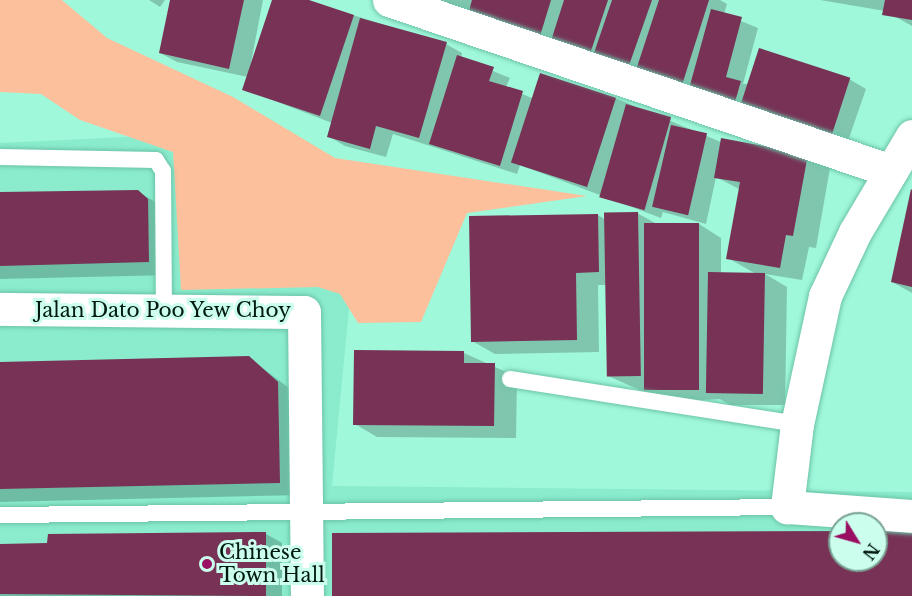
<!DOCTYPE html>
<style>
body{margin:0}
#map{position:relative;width:912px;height:596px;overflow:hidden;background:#a0f8db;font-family:"Libre Baskerville",serif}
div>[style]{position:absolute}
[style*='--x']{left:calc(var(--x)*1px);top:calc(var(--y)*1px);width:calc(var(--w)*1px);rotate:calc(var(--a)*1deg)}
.built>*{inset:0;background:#8aeccd}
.green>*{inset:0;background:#fcc09d}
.shadow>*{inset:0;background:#0003}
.building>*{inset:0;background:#773255;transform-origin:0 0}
.roads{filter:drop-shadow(0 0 2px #6cc3a8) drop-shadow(0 0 2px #6cc3a8)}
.lane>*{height:16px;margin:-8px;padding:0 8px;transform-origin:8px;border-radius:8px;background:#fff}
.street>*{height:33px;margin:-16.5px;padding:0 16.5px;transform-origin:16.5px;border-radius:16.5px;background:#fff}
.dots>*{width:16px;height:16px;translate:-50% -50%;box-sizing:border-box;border:3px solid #cbfeec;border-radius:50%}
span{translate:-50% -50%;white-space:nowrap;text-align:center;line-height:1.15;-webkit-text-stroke:6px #cbfeec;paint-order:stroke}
.street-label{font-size:20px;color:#001911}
.poi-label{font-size:20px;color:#001911}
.left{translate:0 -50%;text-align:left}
.north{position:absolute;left:828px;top:512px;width:60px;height:60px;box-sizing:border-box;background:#cbfeec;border:2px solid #7aa294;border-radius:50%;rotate:127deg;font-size:16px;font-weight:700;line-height:24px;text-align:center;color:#001911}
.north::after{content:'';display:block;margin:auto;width:21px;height:27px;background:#990f62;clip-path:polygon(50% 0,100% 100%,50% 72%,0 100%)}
</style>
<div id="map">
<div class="built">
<i style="clip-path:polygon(evenodd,188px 134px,360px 193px,332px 486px,912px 492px,912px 596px,0 596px,0 143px,188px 134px,840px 524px,876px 524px,876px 560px,840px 560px,840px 524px)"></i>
</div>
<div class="green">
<i style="clip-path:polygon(0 0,62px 0,107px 38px,233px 97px,335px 158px,587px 196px,467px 213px,421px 322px,358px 323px,340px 294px,318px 287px,181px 290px,173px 152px,80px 120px,41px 94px,0 92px)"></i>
</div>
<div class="shadow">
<i style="clip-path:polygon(149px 0,165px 0,160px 7px)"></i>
<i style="clip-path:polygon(172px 0,263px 0,249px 73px,274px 0,305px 0,446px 44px,462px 53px,461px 58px,510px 78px,506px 87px,534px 99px,615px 98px,721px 142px,807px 155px,830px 168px,816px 248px,809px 247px,802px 280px,765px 274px,787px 287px,785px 405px,730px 405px,720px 399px,667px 402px,608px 376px,607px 285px,598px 285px,599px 352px,495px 354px,472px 341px,598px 215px,606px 220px,637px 213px,657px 224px,699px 224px,721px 238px,721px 274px,756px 274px,728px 258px,741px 190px,716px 177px,706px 224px,663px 212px,661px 218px,520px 165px,517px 174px,393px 134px,386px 157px,345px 146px,328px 136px,332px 123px,244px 89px,248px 77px,177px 62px,160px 53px)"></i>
<i style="clip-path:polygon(417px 0,720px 0,727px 4px,724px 14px,758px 28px,743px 84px,849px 79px,866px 89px,847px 144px)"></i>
<i style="clip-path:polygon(820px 0,912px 0,912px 26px,885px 11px)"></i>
<i style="clip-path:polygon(137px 191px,160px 205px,171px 275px,0 279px,0 194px)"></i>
<i style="clip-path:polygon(912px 192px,912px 293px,892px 282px)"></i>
<i style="clip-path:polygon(464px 353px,517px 377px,516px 438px,377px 437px,355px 424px)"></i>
<i style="clip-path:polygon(249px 358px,301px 397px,302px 495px,0 502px,0 364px)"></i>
<i style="clip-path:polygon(266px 534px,282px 543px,282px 596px,0 596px,0 546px)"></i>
</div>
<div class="building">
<i style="clip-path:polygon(170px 0,244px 0,229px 69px,159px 53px)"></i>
<i style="clip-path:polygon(272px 0,309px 0,354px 15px,320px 116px,242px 90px)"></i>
<i style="clip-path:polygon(472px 0,551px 0,540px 36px,468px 14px)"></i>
<i style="clip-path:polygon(564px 0,608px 0,589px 57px,550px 44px)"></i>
<i style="clip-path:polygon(612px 0,652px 0,627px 71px,592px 59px)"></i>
<i style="clip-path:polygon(659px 0,709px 0,682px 85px,636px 70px)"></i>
<i style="clip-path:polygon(885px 0,912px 0,912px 20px,882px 15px)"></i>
<i style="clip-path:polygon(711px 9px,742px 17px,726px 77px,741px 81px,733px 109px,687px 96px)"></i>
<i style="clip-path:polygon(360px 18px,447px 42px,419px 138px,376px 126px,370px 149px,327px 137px)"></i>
<i style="left:759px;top:48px;width:96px;height:62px;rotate:18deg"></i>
<i style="clip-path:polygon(457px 55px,494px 67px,489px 81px,523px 91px,500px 166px,429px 144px)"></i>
<i style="left:540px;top:73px;width:80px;height:94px;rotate:18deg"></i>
<i style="left:626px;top:104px;width:47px;height:97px;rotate:16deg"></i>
<i style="left:671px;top:125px;width:37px;height:84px;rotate:13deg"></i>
<i style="clip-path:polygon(721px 138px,808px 154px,793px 236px,786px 235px,780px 268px,726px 259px,740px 182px,714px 178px)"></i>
<i style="clip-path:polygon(911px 189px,912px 190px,912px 287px,891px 282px)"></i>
<i style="clip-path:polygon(138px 190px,148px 199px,149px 262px,0 266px,0 192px)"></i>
<i style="left:638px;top:212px;width:164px;height:34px;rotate:89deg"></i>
<i style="clip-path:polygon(598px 214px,599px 272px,576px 273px,577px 340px,471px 342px,469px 216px)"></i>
<i style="left:644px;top:223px;width:55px;height:167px"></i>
<i style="left:708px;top:272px;width:57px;height:121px;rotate:1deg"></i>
<i style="clip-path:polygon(354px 350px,464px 351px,464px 363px,495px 363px,494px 426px,353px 425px)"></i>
<i style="clip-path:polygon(249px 356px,278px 382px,280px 483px,0 489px,0 362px)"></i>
<i style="clip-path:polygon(876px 530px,912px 532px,912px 596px,332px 596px,332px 533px,840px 531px,840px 560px,876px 560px)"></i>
<i style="clip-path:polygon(266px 532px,266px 596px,0 594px,0 544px,47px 543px,48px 534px)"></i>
</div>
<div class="roads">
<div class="lane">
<i style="--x:0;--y:157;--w:156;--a:1.1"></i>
<i style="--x:156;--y:160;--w:13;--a:58"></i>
<i style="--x:163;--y:171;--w:138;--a:89.6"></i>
<i style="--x:510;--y:379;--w:291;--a:8.9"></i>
<i style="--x:0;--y:515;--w:787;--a:-0.58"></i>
</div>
<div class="street">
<i style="--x:389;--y:0;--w:530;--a:18.81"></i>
<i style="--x:912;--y:136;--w:112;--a:120.7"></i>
<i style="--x:855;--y:232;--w:71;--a:115.1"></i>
<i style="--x:825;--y:296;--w:131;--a:102.3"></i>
<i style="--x:797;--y:424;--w:84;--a:96.9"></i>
<i style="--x:787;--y:507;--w:125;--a:4.1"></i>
<i style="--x:0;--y:309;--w:304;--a:0.6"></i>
<i style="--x:304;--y:312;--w:284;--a:89.4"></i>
</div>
</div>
<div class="dots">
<i style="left:207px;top:564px;background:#990f62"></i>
</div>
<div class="street-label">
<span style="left:163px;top:310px">Jalan Dato Poo Yew Choy</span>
</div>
<div class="poi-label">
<span class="left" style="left:219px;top:564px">Chinese<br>Town Hall</span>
</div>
<div class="north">N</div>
</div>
